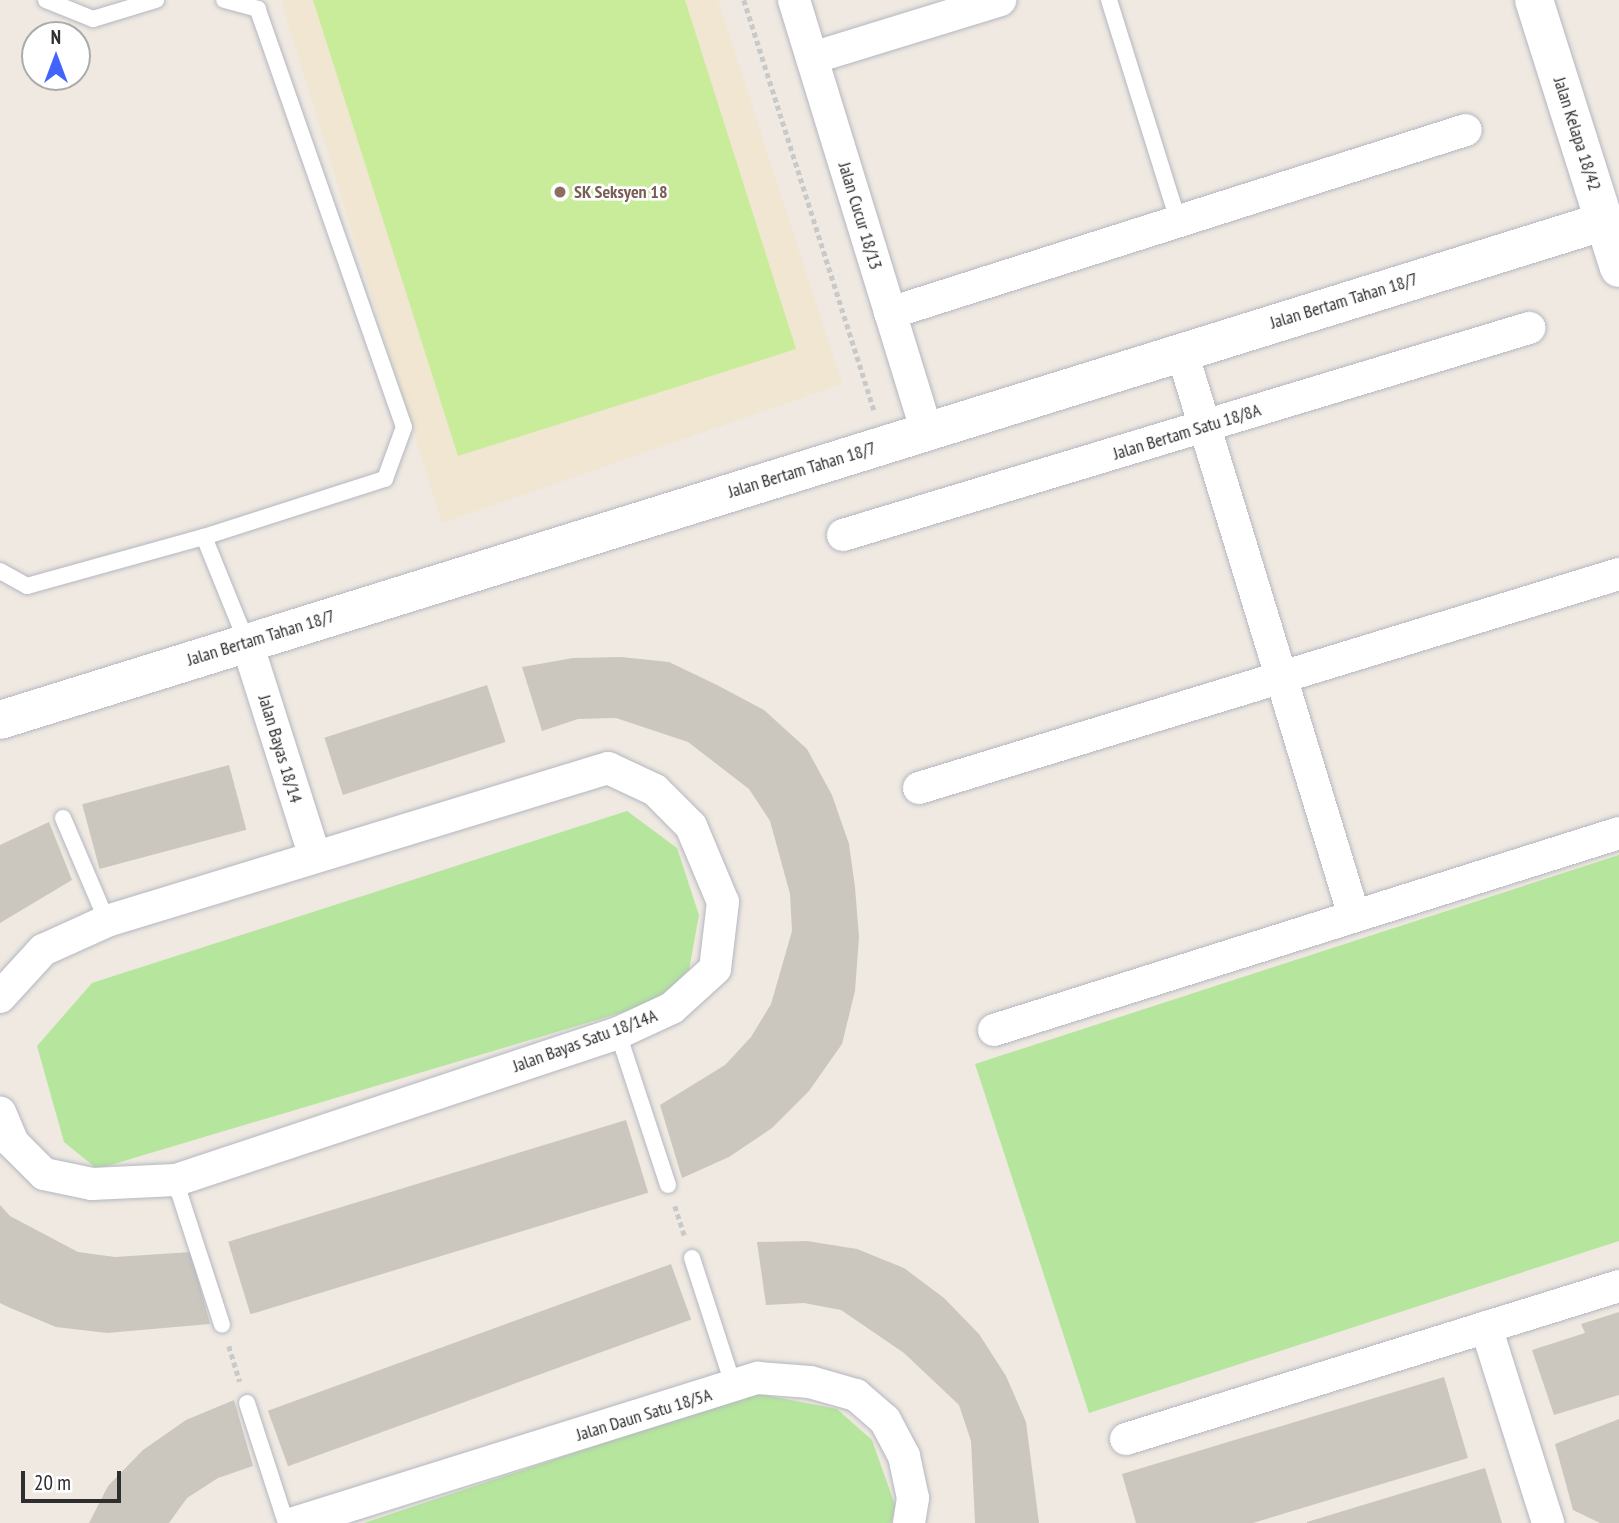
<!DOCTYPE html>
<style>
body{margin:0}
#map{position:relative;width:1619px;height:1523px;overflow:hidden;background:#efe9e1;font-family:"PT Sans Narrow",sans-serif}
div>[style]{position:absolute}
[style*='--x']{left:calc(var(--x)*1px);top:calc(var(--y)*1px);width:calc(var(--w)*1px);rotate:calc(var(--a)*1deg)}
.education>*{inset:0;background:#f0e6d1}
.green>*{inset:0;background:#b6e59e}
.pitch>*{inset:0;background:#c9ec9a}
.building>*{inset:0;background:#cbc7bf;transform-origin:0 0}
.path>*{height:4.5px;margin-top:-2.25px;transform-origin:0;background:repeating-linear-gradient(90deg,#c9c9c9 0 5px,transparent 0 8.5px)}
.roads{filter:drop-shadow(0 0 2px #b4b7c1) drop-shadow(0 0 2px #b4b7c1)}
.service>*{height:16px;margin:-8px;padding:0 8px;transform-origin:8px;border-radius:8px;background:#fff}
.minor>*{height:32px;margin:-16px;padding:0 16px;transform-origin:16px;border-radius:16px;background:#fff}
.tertiary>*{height:38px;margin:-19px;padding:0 19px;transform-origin:19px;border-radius:19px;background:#fff}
.dots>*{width:19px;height:19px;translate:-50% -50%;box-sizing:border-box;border:4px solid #fff;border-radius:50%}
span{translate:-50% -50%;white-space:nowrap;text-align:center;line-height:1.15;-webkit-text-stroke:5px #fff;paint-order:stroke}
.street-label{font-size:18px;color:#2e2e2e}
.education-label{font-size:18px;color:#785e54;font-weight:700}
.left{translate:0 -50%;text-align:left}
.north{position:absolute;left:21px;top:21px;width:70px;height:70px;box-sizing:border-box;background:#fff;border:2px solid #ababab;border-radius:50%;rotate:0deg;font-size:19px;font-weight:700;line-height:28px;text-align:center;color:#2e2e2e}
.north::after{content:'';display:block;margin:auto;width:24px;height:32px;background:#4264fb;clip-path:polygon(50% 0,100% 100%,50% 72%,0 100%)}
.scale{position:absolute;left:21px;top:1471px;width:100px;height:32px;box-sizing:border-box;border:4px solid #2e2e2e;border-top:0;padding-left:9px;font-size:21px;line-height:24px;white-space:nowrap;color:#2e2e2e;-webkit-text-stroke:5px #fff;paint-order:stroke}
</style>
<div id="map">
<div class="education">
<i style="clip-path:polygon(281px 0,718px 0,842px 384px,442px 523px)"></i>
</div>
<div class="green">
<i style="clip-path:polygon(627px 811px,677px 848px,699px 915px,689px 970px,654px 1003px,97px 1169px,64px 1142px,37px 1046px,92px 983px)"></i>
<i style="clip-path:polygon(1619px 855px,1619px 1241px,1089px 1413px,975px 1064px)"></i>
<i style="clip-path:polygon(754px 1393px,837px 1409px,872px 1440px,896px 1508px,891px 1523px,364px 1523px)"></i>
</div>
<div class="pitch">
<i style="clip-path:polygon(313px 0,685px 0,796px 349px,458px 456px)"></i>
</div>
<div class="building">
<i style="clip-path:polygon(621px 657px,669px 662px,717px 685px,764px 710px,807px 749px,832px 795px,849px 844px,855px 887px,859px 937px,855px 991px,842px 1044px,809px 1091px,772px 1128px,729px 1157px,682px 1178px,660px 1105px,725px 1065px,751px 1037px,771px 1004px,792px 931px,790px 894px,770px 821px,749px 789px,688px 742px,616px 718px,578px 719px,542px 731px,522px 667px,573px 658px)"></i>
<i style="left:487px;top:685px;width:60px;height:171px;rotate:72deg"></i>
<i style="left:229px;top:765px;width:67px;height:152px;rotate:75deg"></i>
<i style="clip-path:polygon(49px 822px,72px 880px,0 923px,0 845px)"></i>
<i style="left:626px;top:1120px;width:76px;height:416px;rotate:73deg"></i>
<i style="clip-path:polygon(0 1205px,10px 1216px,78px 1252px,115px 1257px,191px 1252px,210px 1324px,107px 1333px,56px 1327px,8px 1307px,0 1303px)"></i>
<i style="clip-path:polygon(807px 1241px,857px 1249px,904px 1268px,944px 1298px,979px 1334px,1006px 1376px,1026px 1422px,1039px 1523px,975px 1523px,971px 1441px,959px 1405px,904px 1353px,841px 1310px,804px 1303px,766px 1305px,757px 1242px)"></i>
<i style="left:671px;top:1264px;width:59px;height:429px;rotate:70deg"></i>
<i style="clip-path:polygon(1619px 1312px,1619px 1395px,1554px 1415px,1532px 1350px,1585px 1333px,1581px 1324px)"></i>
<i style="clip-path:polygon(1444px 1377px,1468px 1458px,1253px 1523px,1136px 1523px,1122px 1474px)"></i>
<i style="clip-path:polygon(234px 1400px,253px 1466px,218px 1478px,187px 1498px,169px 1523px,89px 1523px,108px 1486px,143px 1450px,186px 1420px)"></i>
<i style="clip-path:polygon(1619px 1419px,1619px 1523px,1600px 1523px,1573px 1510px,1555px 1444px)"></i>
<i style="clip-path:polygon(1485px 1468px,1502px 1523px,1307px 1523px,1307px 1522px)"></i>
</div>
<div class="path">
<i style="--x:744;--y:0;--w:430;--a:72.4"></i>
<i style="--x:675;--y:1206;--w:33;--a:72"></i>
<i style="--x:229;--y:1346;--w:37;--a:73"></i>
</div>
<div class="roads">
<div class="service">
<i style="--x:46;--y:0;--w:51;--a:22"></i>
<i style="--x:93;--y:19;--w:66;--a:-16.8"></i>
<i style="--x:1109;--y:0;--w:235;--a:72.6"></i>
<i style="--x:204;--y:537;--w:114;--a:67.9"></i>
<i style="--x:0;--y:571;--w:31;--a:29"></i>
<i style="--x:27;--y:586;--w:184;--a:-15.5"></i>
<i style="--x:204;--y:537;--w:190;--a:-17.8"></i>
<i style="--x:385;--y:479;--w:55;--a:-69.9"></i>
<i style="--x:404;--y:427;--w:443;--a:-109.3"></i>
<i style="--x:258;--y:9;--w:35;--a:-165"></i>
<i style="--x:63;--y:818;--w:112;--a:66.9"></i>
<i style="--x:618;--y:1033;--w:160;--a:71.8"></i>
<i style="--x:175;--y:1180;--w:152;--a:72"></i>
<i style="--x:692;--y:1258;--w:136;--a:72"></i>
<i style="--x:247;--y:1403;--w:126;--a:72"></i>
</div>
<div class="minor">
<i style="--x:794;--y:0;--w:451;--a:72.9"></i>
<i style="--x:812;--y:58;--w:197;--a:-17.1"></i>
<i style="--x:890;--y:313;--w:604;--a:-17.63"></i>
<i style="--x:1182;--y:352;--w:590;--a:73.04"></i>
<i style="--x:843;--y:535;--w:717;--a:-16.79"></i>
<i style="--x:247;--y:643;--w:221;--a:72.4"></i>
<i style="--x:919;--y:788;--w:732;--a:-17"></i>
<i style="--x:0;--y:997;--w:64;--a:-47.5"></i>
<i style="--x:43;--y:950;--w:70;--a:-24.4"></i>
<i style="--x:107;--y:921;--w:524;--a:-16.98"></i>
<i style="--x:608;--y:768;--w:52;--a:25.1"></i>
<i style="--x:655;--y:790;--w:51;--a:45"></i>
<i style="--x:691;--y:826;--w:82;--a:67.2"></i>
<i style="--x:723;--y:902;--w:67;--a:96.8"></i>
<i style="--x:715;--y:969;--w:58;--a:137.8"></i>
<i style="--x:672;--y:1008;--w:60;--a:155.2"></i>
<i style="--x:618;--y:1033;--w:467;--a:161.6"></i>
<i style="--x:175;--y:1180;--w:83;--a:177.2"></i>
<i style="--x:92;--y:1184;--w:49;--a:-168.2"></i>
<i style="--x:44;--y:1174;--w:44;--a:-135"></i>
<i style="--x:13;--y:1143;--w:33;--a:-113"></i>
<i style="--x:994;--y:1030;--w:655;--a:-17.49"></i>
<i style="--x:1486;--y:1327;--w:206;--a:72.4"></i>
<i style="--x:1126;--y:1439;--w:516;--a:-17.24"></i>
<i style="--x:294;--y:1523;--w:486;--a:-17.4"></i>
<i style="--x:758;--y:1378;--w:52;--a:4.4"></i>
<i style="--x:810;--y:1382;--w:48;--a:15.8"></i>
<i style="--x:856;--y:1395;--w:38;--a:41"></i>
<i style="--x:885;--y:1420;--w:41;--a:62.2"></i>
<i style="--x:904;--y:1456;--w:43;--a:77.9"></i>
<i style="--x:913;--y:1498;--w:25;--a:99"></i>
</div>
<div class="tertiary">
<i style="--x:1534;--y:0;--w:281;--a:72.4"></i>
<i style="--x:0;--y:720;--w:1681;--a:-17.27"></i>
</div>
</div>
<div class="dots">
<i style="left:560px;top:192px;background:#8d6e63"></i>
</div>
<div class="street-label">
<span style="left:1577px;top:134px;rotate:72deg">Jalan Kelapa 18/42</span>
<span style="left:860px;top:216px;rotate:73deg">Jalan Cucur 18/13</span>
<span style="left:1344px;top:301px;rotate:-17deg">Jalan Bertam Tahan 18/7</span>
<span style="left:1187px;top:432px;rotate:-17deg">Jalan Bertam Satu 18/8A</span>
<span style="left:802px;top:470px;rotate:-17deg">Jalan Bertam Tahan 18/7</span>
<span style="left:261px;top:638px;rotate:-17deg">Jalan Bertam Tahan 18/7</span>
<span style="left:280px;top:749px;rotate:73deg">Jalan Bayas 18/14</span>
<span style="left:585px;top:1041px;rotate:-20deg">Jalan Bayas Satu 18/14A</span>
<span style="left:644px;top:1415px;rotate:-17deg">Jalan Daun Satu 18/5A</span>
</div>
<div class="education-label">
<span class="left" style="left:574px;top:192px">SK Seksyen 18</span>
</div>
<div class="north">N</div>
<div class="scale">20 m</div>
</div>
